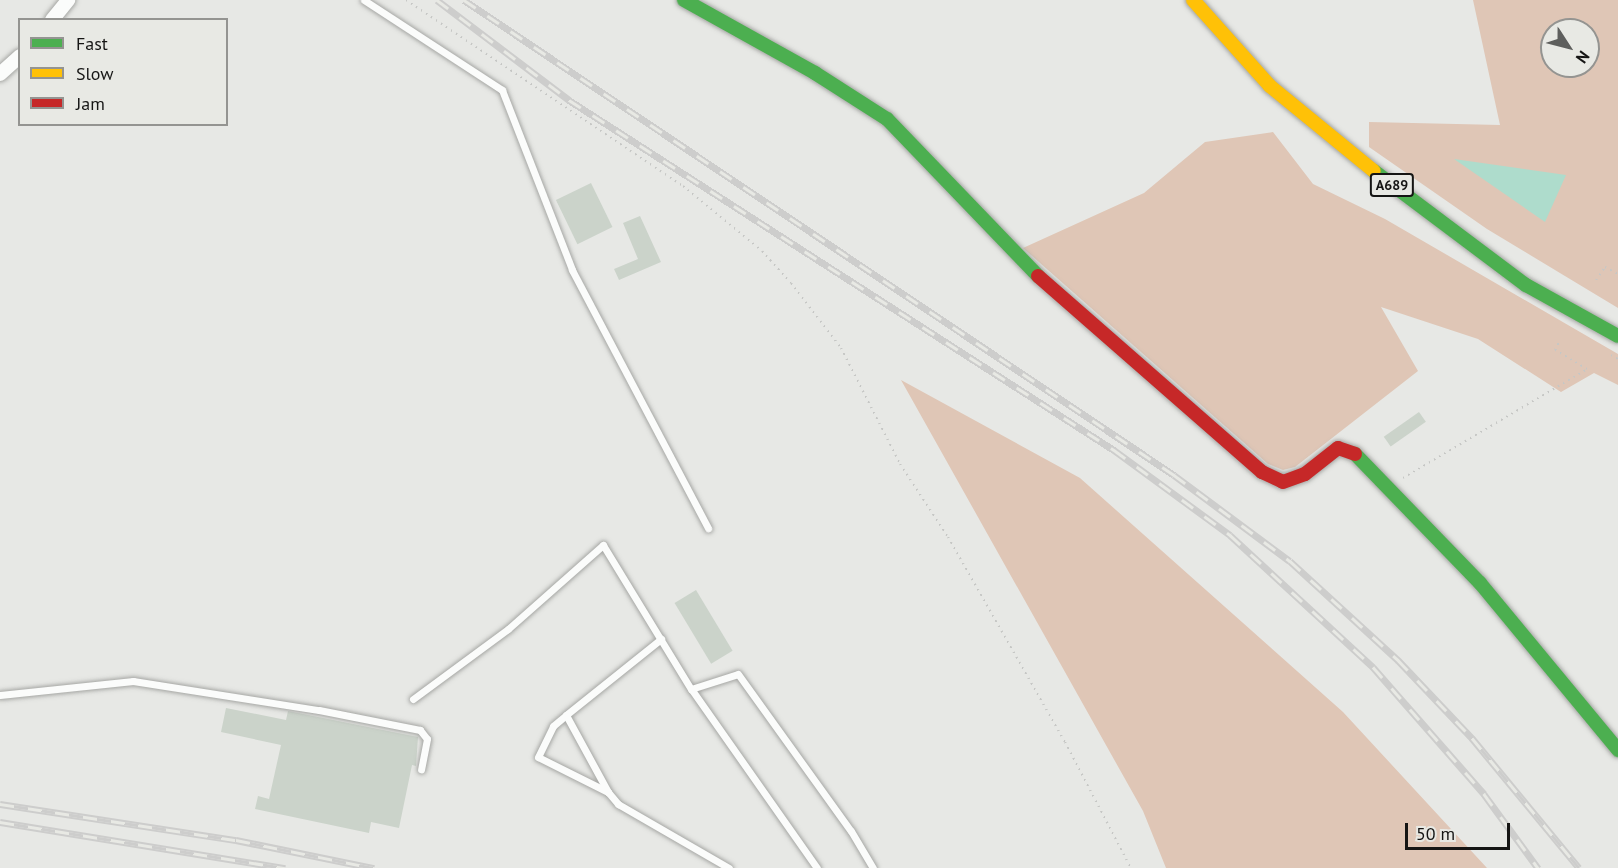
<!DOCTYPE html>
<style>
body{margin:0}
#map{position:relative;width:1618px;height:868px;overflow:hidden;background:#e7e8e5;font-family:"PT Sans",sans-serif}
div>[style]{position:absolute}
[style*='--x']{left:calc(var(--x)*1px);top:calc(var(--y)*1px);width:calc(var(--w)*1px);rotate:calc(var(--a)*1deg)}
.green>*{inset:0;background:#dfc6b6}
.water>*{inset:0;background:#aedccc}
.building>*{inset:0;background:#cbd3ca;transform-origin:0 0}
.path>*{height:2px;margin-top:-1px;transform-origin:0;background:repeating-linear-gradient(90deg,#c6c7c5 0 1.5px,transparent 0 6px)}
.roads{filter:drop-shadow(0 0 2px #a6a7a4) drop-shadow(0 0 2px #a6a7a4)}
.lane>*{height:7px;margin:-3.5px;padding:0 3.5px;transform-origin:3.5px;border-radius:3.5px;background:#fbfcfb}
.street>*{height:14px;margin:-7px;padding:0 7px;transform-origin:7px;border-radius:7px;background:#fbfcfb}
.fast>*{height:14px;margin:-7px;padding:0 7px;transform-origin:7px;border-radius:7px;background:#4caf50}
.slow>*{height:14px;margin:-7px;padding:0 7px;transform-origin:7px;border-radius:7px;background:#ffc107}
.jam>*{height:14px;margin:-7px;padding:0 7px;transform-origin:7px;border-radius:7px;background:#c62828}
.rail>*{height:7px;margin-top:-3.5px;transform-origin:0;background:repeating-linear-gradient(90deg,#e8e9e4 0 14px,#cdcdcc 0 28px);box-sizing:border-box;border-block:2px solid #cdcdcc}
span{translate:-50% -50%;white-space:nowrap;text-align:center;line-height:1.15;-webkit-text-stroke:5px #e8e9e4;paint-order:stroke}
.shield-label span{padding:2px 4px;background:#e8e9e4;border:2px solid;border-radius:4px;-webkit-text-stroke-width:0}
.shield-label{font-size:14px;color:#151514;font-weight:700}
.legend{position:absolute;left:18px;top:18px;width:210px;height:108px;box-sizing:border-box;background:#e8e9e4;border:2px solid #949491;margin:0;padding:8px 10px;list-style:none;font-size:18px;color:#151514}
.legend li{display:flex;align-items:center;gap:12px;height:30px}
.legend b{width:30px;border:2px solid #949491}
.north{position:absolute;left:1540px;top:18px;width:60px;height:60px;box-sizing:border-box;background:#e8e9e4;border:2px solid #949491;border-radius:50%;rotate:126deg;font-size:16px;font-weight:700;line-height:24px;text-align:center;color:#151514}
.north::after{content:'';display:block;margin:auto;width:21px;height:27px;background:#5e5f5d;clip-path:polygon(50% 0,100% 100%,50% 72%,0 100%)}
.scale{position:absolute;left:1405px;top:823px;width:105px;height:27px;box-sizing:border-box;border:3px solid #151514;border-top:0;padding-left:8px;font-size:18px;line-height:21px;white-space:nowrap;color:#151514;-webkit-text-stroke:4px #e8e9e4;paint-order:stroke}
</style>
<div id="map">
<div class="green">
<i style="clip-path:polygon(evenodd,1473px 0,1618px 0,1618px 308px,1487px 229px,1369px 147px,1369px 122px,1500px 125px,1473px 0,1552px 30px,1588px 30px,1588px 66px,1552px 66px,1552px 30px)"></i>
<i style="clip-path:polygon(1273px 132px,1313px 184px,1385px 219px,1618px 354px,1618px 385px,1594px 373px,1561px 392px,1478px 339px,1381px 307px,1418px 371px,1295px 467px,1283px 470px,1268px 464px,1023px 248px,1144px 193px,1205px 142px)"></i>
<i style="clip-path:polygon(901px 380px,1080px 478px,1343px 712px,1487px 868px,1166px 868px,1143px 811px)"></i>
</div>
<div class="water">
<i style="clip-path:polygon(1454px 159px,1566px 175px,1545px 222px)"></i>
</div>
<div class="building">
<i style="left:591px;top:183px;width:49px;height:39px;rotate:64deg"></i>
<i style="clip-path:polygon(640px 216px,661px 262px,619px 280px,614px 269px,638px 259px,623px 223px)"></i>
<i style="left:1419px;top:412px;width:12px;height:43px;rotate:55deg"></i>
<i style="left:696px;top:590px;width:71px;height:25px;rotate:59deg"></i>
<i style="clip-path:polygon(226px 708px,286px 720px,288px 711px,418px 737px,416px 766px,412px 765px,399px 828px,371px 822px,369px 833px,255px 809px,258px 796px,269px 799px,281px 745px,221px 732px)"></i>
</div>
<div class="path">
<i style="--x:406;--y:0;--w:334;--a:33.9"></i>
<i style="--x:683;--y:186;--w:102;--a:39.4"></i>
<i style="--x:762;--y:251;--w:43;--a:47.8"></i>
<i style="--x:791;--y:283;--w:82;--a:52.4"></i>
<i style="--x:841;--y:348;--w:130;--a:63"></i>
<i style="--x:900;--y:464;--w:87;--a:56.7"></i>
<i style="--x:948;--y:537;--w:236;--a:60.3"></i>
<i style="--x:1065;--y:742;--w:142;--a:62.4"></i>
<i style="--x:1596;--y:280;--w:16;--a:-55"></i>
<i style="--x:1605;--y:267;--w:15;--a:28"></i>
<i style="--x:1611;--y:355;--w:8;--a:30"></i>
<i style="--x:1403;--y:478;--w:214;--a:-30.6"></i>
<i style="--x:1587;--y:369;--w:37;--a:-149"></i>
<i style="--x:1555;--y:350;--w:9;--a:-63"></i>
</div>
<div class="roads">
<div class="lane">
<i style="--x:364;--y:0;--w:165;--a:33.1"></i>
<i style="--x:502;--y:90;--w:193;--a:68.7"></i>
<i style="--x:572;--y:270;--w:292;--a:62.2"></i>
<i style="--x:0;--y:695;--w:134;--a:-6"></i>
<i style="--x:133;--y:681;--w:188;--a:8.9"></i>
<i style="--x:319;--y:710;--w:103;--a:11.2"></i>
<i style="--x:420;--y:730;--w:11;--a:52"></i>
<i style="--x:427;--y:739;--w:31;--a:101"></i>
<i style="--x:413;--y:699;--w:118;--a:-36.4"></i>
<i style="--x:508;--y:629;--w:127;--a:-41.5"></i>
<i style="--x:603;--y:545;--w:169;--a:58.6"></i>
<i style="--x:566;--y:715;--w:88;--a:61.4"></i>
<i style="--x:608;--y:792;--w:78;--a:-153.4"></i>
<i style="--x:538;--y:757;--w:34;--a:-64"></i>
<i style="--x:553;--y:726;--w:17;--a:-40"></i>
<i style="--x:566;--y:715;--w:122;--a:-38.7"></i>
<i style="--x:608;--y:792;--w:16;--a:50"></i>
<i style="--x:618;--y:804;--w:128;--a:30"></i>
<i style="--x:817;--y:868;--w:219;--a:-125.1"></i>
<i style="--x:691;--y:689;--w:49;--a:-17.7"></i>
<i style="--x:738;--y:674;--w:193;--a:54.3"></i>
<i style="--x:851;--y:831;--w:43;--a:59.3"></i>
</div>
<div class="street">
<i style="--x:52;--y:20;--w:26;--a:-51"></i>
<i style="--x:0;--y:74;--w:27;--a:-42"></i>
</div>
<div class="fast">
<i style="--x:684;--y:0;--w:150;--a:29.1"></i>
<i style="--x:815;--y:73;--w:85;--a:32.6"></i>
<i style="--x:887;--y:119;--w:218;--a:46.1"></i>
<i style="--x:1374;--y:171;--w:190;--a:36.9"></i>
<i style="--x:1526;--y:285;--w:105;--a:29"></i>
<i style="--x:1355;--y:454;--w:180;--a:45.9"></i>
<i style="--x:1480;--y:583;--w:217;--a:50.4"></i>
</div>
<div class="slow">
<i style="--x:1193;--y:0;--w:115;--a:48.2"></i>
<i style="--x:1270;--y:86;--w:134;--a:39.3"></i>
</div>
<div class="jam">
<i style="--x:1038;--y:276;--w:298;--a:41.2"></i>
<i style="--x:1262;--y:472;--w:23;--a:25"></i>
<i style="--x:1283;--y:482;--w:23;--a:-20"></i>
<i style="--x:1305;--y:474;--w:42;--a:-38.2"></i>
<i style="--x:1338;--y:448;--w:18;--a:19"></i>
</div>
</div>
<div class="rail">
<i style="--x:437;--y:0;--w:166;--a:37.1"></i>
<i style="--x:569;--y:100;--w:648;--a:32.71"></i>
<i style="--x:1114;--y:450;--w:144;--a:36.2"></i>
<i style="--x:1230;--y:535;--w:195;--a:42.7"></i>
<i style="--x:1373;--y:667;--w:169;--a:48.8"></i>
<i style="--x:1484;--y:794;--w:92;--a:53.9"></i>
<i style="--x:464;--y:0;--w:854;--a:33.78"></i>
<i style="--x:1174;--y:475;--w:144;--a:36.6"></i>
<i style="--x:1290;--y:561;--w:147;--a:42.5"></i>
<i style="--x:1398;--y:660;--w:108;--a:46.5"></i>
<i style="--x:1472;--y:738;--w:168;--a:50.5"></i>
<i style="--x:0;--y:804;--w:239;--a:8.7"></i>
<i style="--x:236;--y:840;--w:141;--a:11.5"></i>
<i style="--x:0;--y:822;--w:289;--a:9.2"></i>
</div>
<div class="shield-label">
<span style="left:1392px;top:185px">A689</span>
</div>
<ul class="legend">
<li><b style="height:8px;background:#4caf50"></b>Fast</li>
<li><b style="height:8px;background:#ffc107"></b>Slow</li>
<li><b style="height:8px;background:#c62828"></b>Jam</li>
</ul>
<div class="north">N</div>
<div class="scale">50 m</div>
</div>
